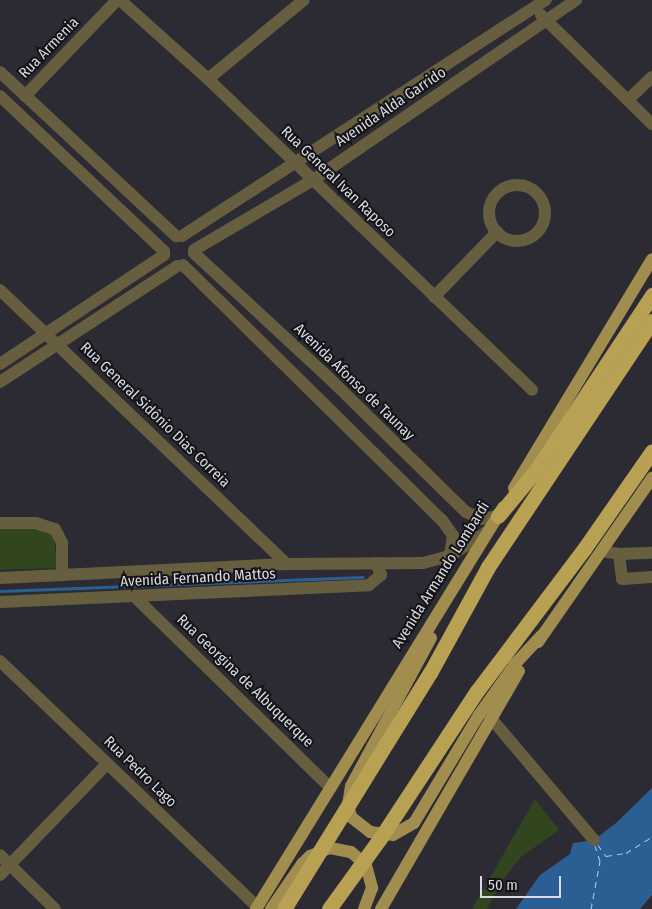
<!DOCTYPE html>
<meta charset="utf-8">
<style>
body{margin:0}
#map{position:relative;width:652px;height:909px;overflow:hidden;background:#2c2b33;font-family:"Fira Sans Condensed",sans-serif}
div>[style]{position:absolute}
[style*='--x']{left:calc(var(--x)*1px);top:calc(var(--y)*1px);width:calc(var(--w)*1px);rotate:calc(var(--a)*1deg)}
.green>*{inset:0;background:#31461f}
.water>*{inset:0;background:#2b5e93}
.stream>*{height:3px;margin:-1.5px;padding:0 1.5px;transform-origin:1.5px;border-radius:1.5px;background:#2b5e93}
.ferry>*{height:1px;margin-top:-0.5px;transform-origin:0;background:repeating-linear-gradient(90deg,#a4cdfc 0 6px,transparent 0 11px)}
.minor>*{height:12px;margin:-6px;padding:0 6px;transform-origin:6px;border-radius:6px;background:#675e40}
.minor>.ring{margin:-6px;padding:0;box-sizing:content-box;background:none;border:12px solid #675e40;border-radius:50%}
.major>*{height:12px;margin:-6px;padding:0 6px;transform-origin:6px;border-radius:6px;background:#a18e4e}
.highway>*{height:15px;margin:-7.5px;padding:0 7.5px;transform-origin:7.5px;border-radius:7.5px;background:#b8a153}
span{translate:-50% -50%;white-space:nowrap;text-align:center;line-height:1.15;-webkit-text-stroke:4px #141418;paint-order:stroke}
.street-label{font-size:15px;color:#dbdae0}
.scale{position:absolute;left:480px;top:876px;width:81px;height:22px;box-sizing:border-box;border:2px solid #dbdae0;border-top:0;padding-left:6px;font-size:15px;line-height:18px;white-space:nowrap;color:#dbdae0;-webkit-text-stroke:4px #141418;paint-order:stroke}
</style>
<div id="map">
<div class="green">
<i style="clip-path:polygon(43px 527px,54px 536px,57px 568px,0 570px,0 529px)"></i>
<i style="clip-path:polygon(535px 799px,559px 830px,521px 857px,504px 878px,487px 909px,472px 909px)"></i>
</div>
<div class="water">
<i style="clip-path:polygon(652px 788px,652px 895px,640px 909px,516px 909px,540px 875px,570px 854px,573px 843px,594px 840px,616px 823px)"></i>
</div>
<div class="stream">
<i style="--x:0;--y:591;--w:363;--a:-2.2"></i>
</div>
<div class="ferry">
<i style="--x:598;--y:845;--w:14;--a:54"></i>
<i style="--x:606;--y:856;--w:20;--a:-9"></i>
<i style="--x:626;--y:853;--w:31;--a:-32"></i>
<i style="--x:591;--y:909;--w:49;--a:-79.4"></i>
<i style="--x:600;--y:861;--w:16;--a:-108"></i>
</div>
<div class="minor">
<i style="--x:120;--y:0;--w:118;--a:41.9"></i>
<i style="--x:208;--y:79;--w:449;--a:43.8"></i>
<i style="--x:541;--y:15;--w:156;--a:44.5"></i>
<i style="--x:0;--y:72;--w:241;--a:43"></i>
<i style="--x:208;--y:79;--w:124;--a:-39.5"></i>
<i style="--x:0;--y:96;--w:226;--a:43.4"></i>
<i style="--x:25;--y:96;--w:133;--a:-46.2"></i>
<i style="--x:628;--y:100;--w:33;--a:-44"></i>
<i class="ring" style="left:489px;top:185px;width:44px;height:44px"></i>
<i style="--x:182;--y:236;--w:434;--a:-33"></i>
<i style="--x:194;--y:250;--w:138;--a:-30.5"></i>
<i style="--x:313;--y:180;--w:319;--a:-34.4"></i>
<i style="--x:194;--y:253;--w:181;--a:42.8"></i>
<i style="--x:327;--y:376;--w:194;--a:44.4"></i>
<i style="--x:466;--y:512;--w:17;--a:24"></i>
<i style="--x:482;--y:519;--w:16;--a:-11"></i>
<i style="--x:183;--y:265;--w:363;--a:44.6"></i>
<i style="--x:442;--y:520;--w:19;--a:55"></i>
<i style="--x:453;--y:536;--w:20;--a:99"></i>
<i style="--x:0;--y:290;--w:397;--a:43.7"></i>
<i style="--x:434;--y:297;--w:91;--a:-45.9"></i>
<i style="--x:0;--y:364;--w:197;--a:-33.6"></i>
<i style="--x:0;--y:382;--w:212;--a:-33.2"></i>
<i style="--x:0;--y:523;--w:36;--a:0"></i>
<i style="--x:36;--y:523;--w:20;--a:18"></i>
<i style="--x:55;--y:529;--w:16;--a:63"></i>
<i style="--x:62;--y:543;--w:32;--a:90"></i>
<i style="--x:602;--y:551;--w:17;--a:10"></i>
<i style="--x:619;--y:554;--w:33;--a:-2"></i>
<i style="--x:619;--y:554;--w:25;--a:83"></i>
<i style="--x:622;--y:579;--w:30;--a:-4"></i>
<i style="--x:0;--y:578;--w:287;--a:-2.8"></i>
<i style="--x:287;--y:564;--w:136;--a:-0.4"></i>
<i style="--x:423;--y:563;--w:28;--a:-15"></i>
<i style="--x:450;--y:556;--w:45;--a:-33.3"></i>
<i style="--x:136;--y:598;--w:272;--a:44.3"></i>
<i style="--x:0;--y:602;--w:369;--a:-2.6"></i>
<i style="--x:369;--y:585;--w:16;--a:-40"></i>
<i style="--x:381;--y:575;--w:13;--a:-113"></i>
<i style="--x:0;--y:661;--w:356;--a:43.7"></i>
<i style="--x:490;--y:717;--w:161;--a:49.8"></i>
<i style="--x:0;--y:855;--w:77;--a:44.5"></i>
<i style="--x:0;--y:875;--w:154;--a:-46.1"></i>
</div>
<div class="major">
<i style="--x:514;--y:488;--w:267;--a:-58.9"></i>
<i style="--x:431;--y:638;--w:168;--a:118.4"></i>
<i style="--x:351;--y:786;--w:18;--a:99"></i>
<i style="--x:348;--y:804;--w:13;--a:77"></i>
<i style="--x:351;--y:817;--w:24;--a:38"></i>
<i style="--x:370;--y:832;--w:23;--a:7"></i>
<i style="--x:393;--y:835;--w:24;--a:-30"></i>
<i style="--x:414;--y:823;--w:126;--a:-59"></i>
<i style="--x:479;--y:715;--w:64;--a:-54.6"></i>
<i style="--x:516;--y:663;--w:38;--a:-47"></i>
<i style="--x:538;--y:642;--w:200;--a:-55.2"></i>
<i style="--x:256;--y:909;--w:472;--a:-58.4"></i>
<i style="--x:271;--y:909;--w:55;--a:-55.4"></i>
<i style="--x:302;--y:864;--w:11;--a:-45"></i>
<i style="--x:310;--y:856;--w:22;--a:-22"></i>
<i style="--x:330;--y:848;--w:21;--a:11"></i>
<i style="--x:351;--y:852;--w:20;--a:41"></i>
<i style="--x:366;--y:865;--w:24;--a:75"></i>
<i style="--x:372;--y:888;--w:22;--a:111"></i>
<i style="--x:381;--y:909;--w:275;--a:-59.9"></i>
</div>
<div class="highway">
<i style="--x:498;--y:516;--w:61;--a:-50.3"></i>
<i style="--x:537;--y:469;--w:209;--a:-56.5"></i>
<i style="--x:284;--y:909;--w:278;--a:-58.3"></i>
<i style="--x:430;--y:673;--w:121;--a:-61.3"></i>
<i style="--x:488;--y:567;--w:296;--a:-56.3"></i>
<i style="--x:329;--y:909;--w:89;--a:-54.2"></i>
<i style="--x:381;--y:837;--w:175;--a:-56.7"></i>
<i style="--x:477;--y:691;--w:178;--a:-53"></i>
<i style="--x:584;--y:549;--w:119;--a:-55.2"></i>
</div>
<div class="street-label">
<span style="left:49px;top:48px;rotate:-46deg">Rua Armenia</span>
<span style="left:391px;top:107px;rotate:-34deg">Avenida Alda Garrido</span>
<span style="left:338px;top:182px;rotate:44deg">Rua General Ivan Raposo</span>
<span style="left:354px;top:382px;rotate:44deg">Avenida Afonso de Taunay</span>
<span style="left:155px;top:415px;rotate:44deg">Rua General Sidônio Dias Correia</span>
<span style="left:441px;top:575px;rotate:-58deg">Avenida Armando Lombardi</span>
<span style="left:198px;top:578px;rotate:-3deg">Avenida Fernando Mattos</span>
<span style="left:245px;top:681px;rotate:44deg">Rua Georgina de Albuquerque</span>
<span style="left:140px;top:772px;rotate:44deg">Rua Pedro Lago</span>
</div>
<div class="scale">50 m</div>
</div>
